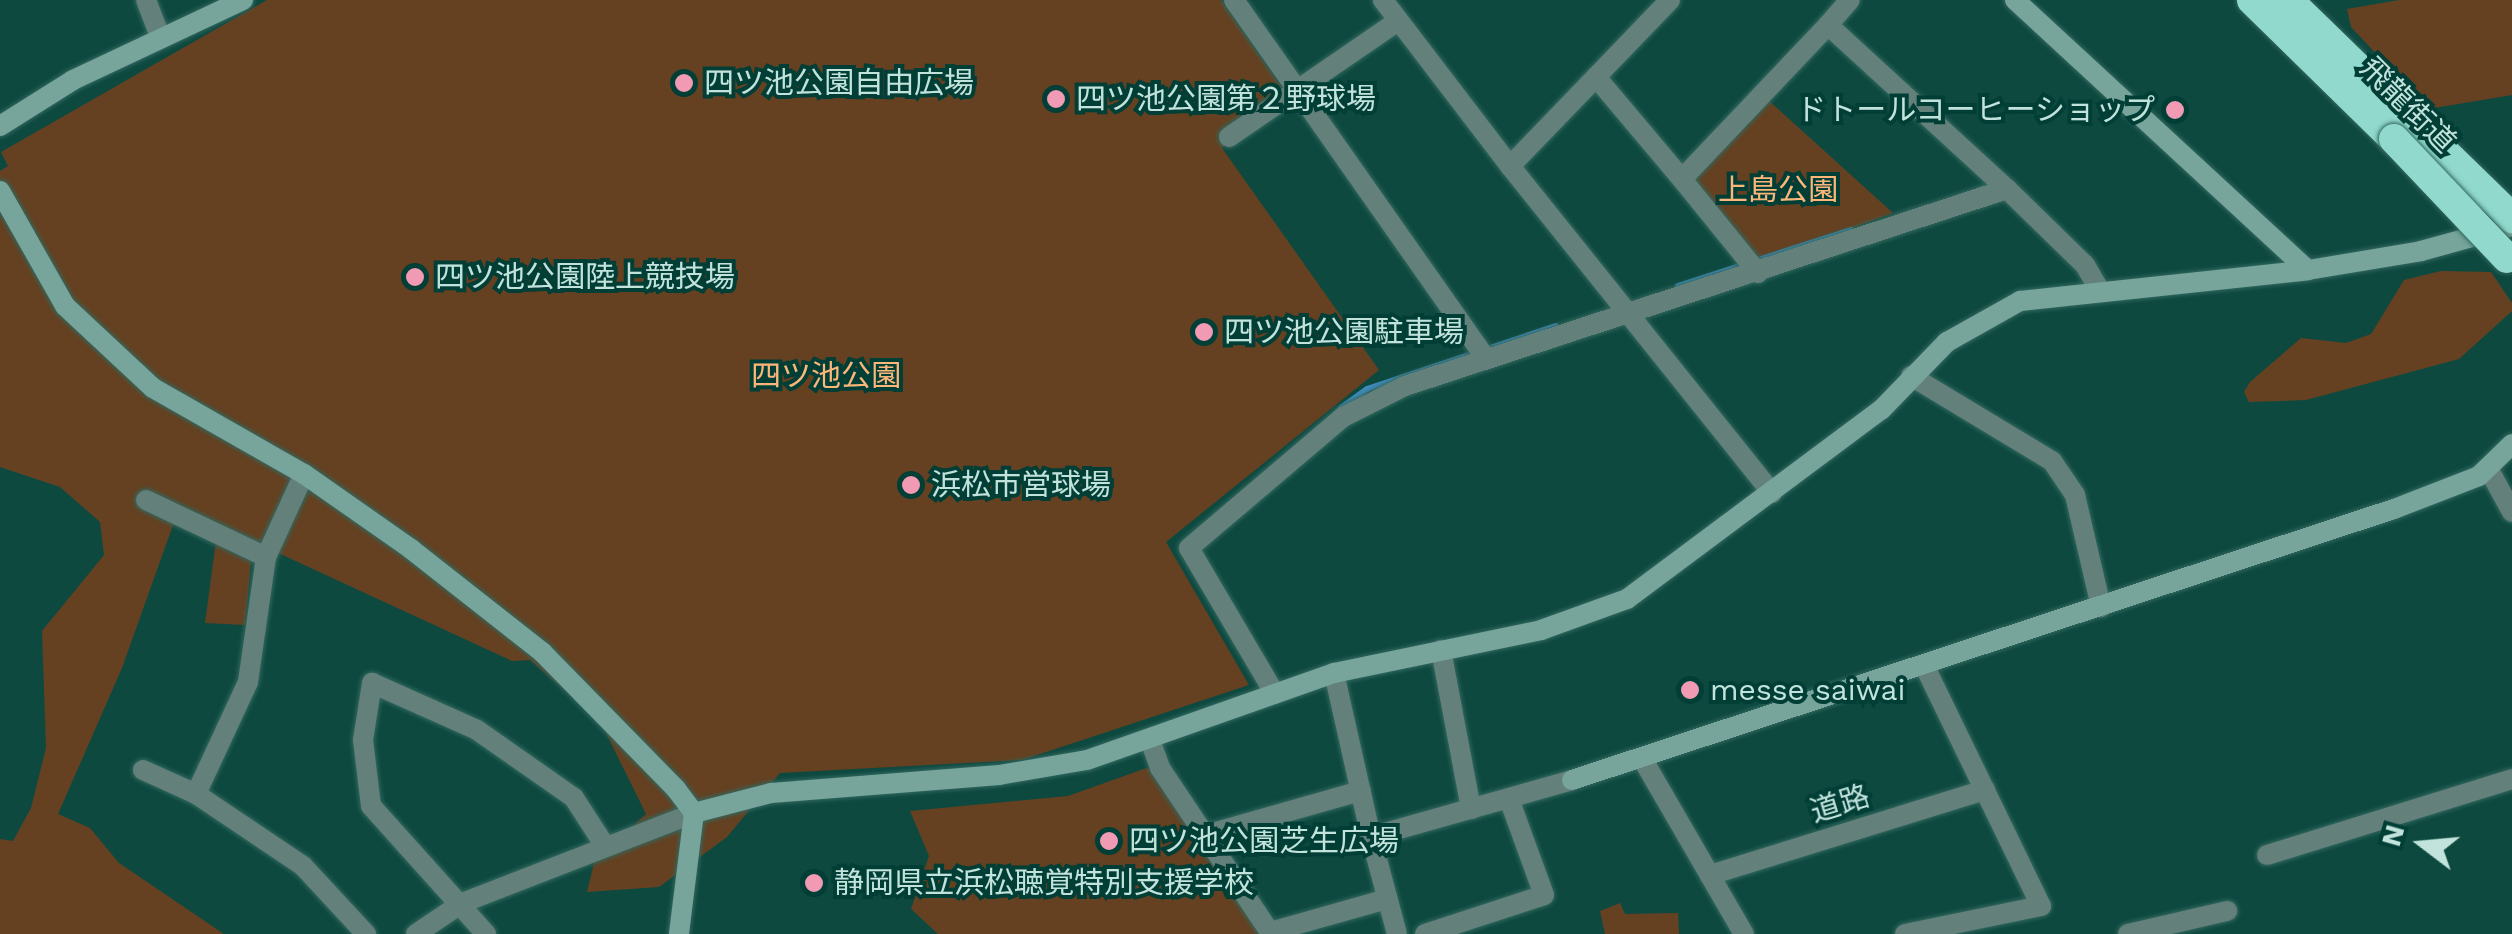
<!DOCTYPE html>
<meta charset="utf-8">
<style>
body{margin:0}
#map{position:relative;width:2512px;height:934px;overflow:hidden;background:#0e4940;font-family:"Work Sans","Noto Sans JP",sans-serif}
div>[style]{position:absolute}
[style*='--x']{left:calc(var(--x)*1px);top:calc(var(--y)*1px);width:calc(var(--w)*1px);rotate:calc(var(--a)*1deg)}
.green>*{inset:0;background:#654121}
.stream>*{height:6px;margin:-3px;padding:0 3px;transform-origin:3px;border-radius:3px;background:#3f8cc1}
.roads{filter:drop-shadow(0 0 2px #32685f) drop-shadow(0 0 2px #32685f)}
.street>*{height:20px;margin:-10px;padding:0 10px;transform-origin:10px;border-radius:10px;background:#64807a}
.secondary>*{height:20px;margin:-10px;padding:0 10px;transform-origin:10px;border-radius:10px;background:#77a49b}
.highway>*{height:30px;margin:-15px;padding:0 15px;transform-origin:15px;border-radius:15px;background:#91d9cc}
.bridges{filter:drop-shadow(0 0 2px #32685f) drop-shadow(0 0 2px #32685f)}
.highway-bridge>*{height:30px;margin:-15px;padding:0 15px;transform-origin:15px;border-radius:15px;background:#91d9cc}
.dots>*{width:28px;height:28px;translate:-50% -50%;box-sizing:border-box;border:5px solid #003e36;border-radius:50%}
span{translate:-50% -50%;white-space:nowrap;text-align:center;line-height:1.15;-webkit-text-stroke:8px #003e36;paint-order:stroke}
.poi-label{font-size:30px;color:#c1e3dc}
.left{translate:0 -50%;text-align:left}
.right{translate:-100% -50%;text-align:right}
.street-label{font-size:30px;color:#c1e3dc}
.park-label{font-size:30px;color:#fcb67a}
.north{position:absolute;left:2372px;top:794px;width:100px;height:100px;-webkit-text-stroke:8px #003e36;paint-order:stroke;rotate:286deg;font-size:28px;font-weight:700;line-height:40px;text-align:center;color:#c1e3dc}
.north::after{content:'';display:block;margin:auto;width:35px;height:45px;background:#c1e3dc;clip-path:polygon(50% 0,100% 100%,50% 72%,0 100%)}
</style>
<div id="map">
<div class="green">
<i style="clip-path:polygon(267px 0,1221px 0,1289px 98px,1222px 148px,1379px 370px,1166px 542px,1249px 685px,1022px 760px,780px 773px,727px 837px,659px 887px,587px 892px,595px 859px,646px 814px,603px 727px,576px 700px,530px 660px,512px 661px,261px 545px,251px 563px,245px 625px,205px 623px,216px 541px,173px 525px,122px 668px,58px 814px,90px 828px,119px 863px,224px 934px,0 934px,0 839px,13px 841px,31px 808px,46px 748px,42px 631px,104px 555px,100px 522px,60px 487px,0 467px,0 171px,8px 166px,1px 152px)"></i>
<i style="clip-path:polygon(2399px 0,2512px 0,2512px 95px,2428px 109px,2351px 27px,2347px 9px)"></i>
<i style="clip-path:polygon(1768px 100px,1893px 213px,1762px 261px,1695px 186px,1697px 174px)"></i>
<i style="clip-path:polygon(2441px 271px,2491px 272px,2512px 303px,2512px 311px,2459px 359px,2306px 400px,2249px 402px,2244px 392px,2250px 382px,2301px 338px,2346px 343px,2371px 334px,2404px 280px)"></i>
<i style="clip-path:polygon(1155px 765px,1262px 934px,938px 934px,911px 909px,929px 856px,910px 811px,1068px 796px)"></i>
<i style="clip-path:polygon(1620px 903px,1625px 914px,1678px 913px,1679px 934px,1605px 934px,1600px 911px)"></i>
</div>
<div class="stream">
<i style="--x:1678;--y:286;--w:182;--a:-17.9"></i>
<i style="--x:1341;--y:408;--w:32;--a:-36"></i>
<i style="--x:1367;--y:389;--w:199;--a:-18.4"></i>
</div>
<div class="roads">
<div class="street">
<i style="--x:146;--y:0;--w:40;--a:69"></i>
<i style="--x:1234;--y:0;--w:439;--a:54.9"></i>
<i style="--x:1383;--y:0;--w:209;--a:52.6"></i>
<i style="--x:1670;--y:0;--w:107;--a:133.9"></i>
<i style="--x:1596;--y:77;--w:133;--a:49.9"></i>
<i style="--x:1596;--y:77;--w:124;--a:134"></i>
<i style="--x:1510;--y:166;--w:419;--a:51.3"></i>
<i style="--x:1229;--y:137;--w:205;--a:-34.5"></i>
<i style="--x:2007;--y:189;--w:109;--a:44.3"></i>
<i style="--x:2085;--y:265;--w:28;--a:60"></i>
<i style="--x:1758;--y:273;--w:121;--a:-129"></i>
<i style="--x:1682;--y:179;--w:212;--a:-46.5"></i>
<i style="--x:1911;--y:376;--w:165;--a:31.1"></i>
<i style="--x:2052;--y:461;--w:41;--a:55.9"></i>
<i style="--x:2075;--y:495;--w:115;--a:76.9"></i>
<i style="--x:2488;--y:468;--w:50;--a:61.4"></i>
<i style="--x:146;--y:500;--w:133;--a:25.4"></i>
<i style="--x:1441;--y:650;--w:162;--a:79.3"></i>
<i style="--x:1334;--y:673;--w:168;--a:77.3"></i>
<i style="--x:1371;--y:837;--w:209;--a:-15.8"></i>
<i style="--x:1275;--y:694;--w:169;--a:-120.5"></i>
<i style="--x:1189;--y:548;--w:202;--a:-40.4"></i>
<i style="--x:1343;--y:417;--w:69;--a:-26.6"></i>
<i style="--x:1405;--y:386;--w:633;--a:-18.12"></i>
<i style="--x:2007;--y:189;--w:243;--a:-137.5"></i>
<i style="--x:1828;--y:25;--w:33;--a:-49"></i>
<i style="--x:1150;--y:740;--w:30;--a:70"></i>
<i style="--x:1160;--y:768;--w:200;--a:56.2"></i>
<i style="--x:1643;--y:760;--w:201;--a:59.9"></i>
<i style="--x:143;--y:770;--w:58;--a:24.4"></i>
<i style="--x:196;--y:794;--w:129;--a:33.9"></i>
<i style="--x:303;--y:866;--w:93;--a:47.2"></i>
<i style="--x:196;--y:794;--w:123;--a:-65.1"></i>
<i style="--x:248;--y:682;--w:126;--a:-81.8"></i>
<i style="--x:266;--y:557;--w:91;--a:-65.4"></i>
<i style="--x:1205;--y:835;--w:162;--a:-15.8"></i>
<i style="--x:1371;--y:837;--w:100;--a:75"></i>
<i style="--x:2267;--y:855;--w:257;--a:-17.2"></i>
<i style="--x:1710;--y:875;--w:288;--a:-17.2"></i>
<i style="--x:1270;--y:932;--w:122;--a:-15.8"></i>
<i style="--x:416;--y:934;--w:55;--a:-34"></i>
<i style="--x:462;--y:903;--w:249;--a:-21.2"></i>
<i style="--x:486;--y:934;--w:172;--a:-131.9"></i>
<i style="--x:371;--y:806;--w:66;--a:-96.9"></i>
<i style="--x:363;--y:740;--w:58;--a:-81"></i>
<i style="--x:372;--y:683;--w:115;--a:24.1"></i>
<i style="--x:477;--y:730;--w:118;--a:35"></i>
<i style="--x:574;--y:798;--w:57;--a:57.1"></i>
<i style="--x:1425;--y:934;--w:125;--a:-18.1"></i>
<i style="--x:1544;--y:895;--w:102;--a:-110"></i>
<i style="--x:1905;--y:934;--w:139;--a:-11.6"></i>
<i style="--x:2041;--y:906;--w:266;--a:-115.9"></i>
<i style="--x:2128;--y:934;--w:102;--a:-13.1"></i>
</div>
<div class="secondary">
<i style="--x:2015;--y:0;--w:398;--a:42.7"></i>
<i style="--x:0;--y:126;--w:86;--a:-32.2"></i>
<i style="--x:73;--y:80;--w:188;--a:-25.2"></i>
<i style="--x:0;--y:191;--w:132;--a:60.5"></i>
<i style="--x:65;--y:306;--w:120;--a:43"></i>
<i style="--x:153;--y:388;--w:174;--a:29.7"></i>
<i style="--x:304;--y:474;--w:131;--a:35"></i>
<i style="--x:411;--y:549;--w:167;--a:38.2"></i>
<i style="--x:542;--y:652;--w:192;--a:45.6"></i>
<i style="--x:676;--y:789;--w:30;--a:53"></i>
<i style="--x:694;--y:813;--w:122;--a:97.1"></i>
<i style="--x:1572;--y:780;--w:866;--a:-18.25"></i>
<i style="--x:2394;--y:509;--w:91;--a:-21.2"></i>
<i style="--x:2479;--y:476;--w:46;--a:-44.1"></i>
<i style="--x:694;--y:813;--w:80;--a:-14.6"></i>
<i style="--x:771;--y:793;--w:229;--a:-4.5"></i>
<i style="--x:999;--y:775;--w:89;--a:-9.7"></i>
<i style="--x:1087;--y:760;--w:262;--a:-19.4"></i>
<i style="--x:1334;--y:673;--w:211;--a:-11.7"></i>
<i style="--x:1541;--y:630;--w:91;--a:-19.8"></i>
<i style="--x:1627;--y:599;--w:317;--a:-36.7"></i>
<i style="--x:1881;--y:410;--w:95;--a:-45.9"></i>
<i style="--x:1947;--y:342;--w:84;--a:-29.3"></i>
<i style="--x:2020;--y:301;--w:290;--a:-6.1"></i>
<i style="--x:2308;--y:270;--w:115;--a:-9.5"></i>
<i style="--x:2421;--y:251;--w:94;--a:-15.4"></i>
</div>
<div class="highway">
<i style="--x:2252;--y:0;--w:199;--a:44.4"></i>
<i style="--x:2288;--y:0;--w:313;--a:44.2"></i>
</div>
</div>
<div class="bridges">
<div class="highway-bridge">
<i style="--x:2394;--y:139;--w:164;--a:46.5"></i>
</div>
</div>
<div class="dots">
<i style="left:684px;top:83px;background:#f19ab3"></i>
<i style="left:1056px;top:99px;background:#f19ab3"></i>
<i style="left:2175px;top:110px;background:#f19ab3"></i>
<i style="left:415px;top:277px;background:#f19ab3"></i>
<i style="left:1204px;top:332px;background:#f19ab3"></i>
<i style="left:911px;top:485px;background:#f19ab3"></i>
<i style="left:1690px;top:690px;background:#f19ab3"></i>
<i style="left:1109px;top:841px;background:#f19ab3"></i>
<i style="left:814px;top:883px;background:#f19ab3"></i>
</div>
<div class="poi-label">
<span class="left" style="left:704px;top:83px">四ツ池公園自由広場</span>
<span class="left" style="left:1076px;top:99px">四ツ池公園第２野球場</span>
<span class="right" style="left:2155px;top:110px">ドトールコーヒーショップ</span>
<span class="left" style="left:435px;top:277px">四ツ池公園陸上競技場</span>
<span class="left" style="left:1224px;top:332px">四ツ池公園駐車場</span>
<span class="left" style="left:931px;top:485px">浜松市営球場</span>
<span class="left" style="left:1710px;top:690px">messe saiwai</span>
<span class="left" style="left:1129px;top:841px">四ツ池公園芝生広場</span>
<span class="left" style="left:834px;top:883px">静岡県立浜松聴覚特別支援学校</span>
</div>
<div class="street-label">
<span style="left:2408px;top:105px;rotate:45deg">飛龍街道</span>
<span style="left:1840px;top:804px;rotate:-17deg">道路</span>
</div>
<div class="park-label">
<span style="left:1778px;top:190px">上島公園</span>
<span style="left:826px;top:376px">四ツ池公園</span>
</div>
<div class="north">N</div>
</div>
